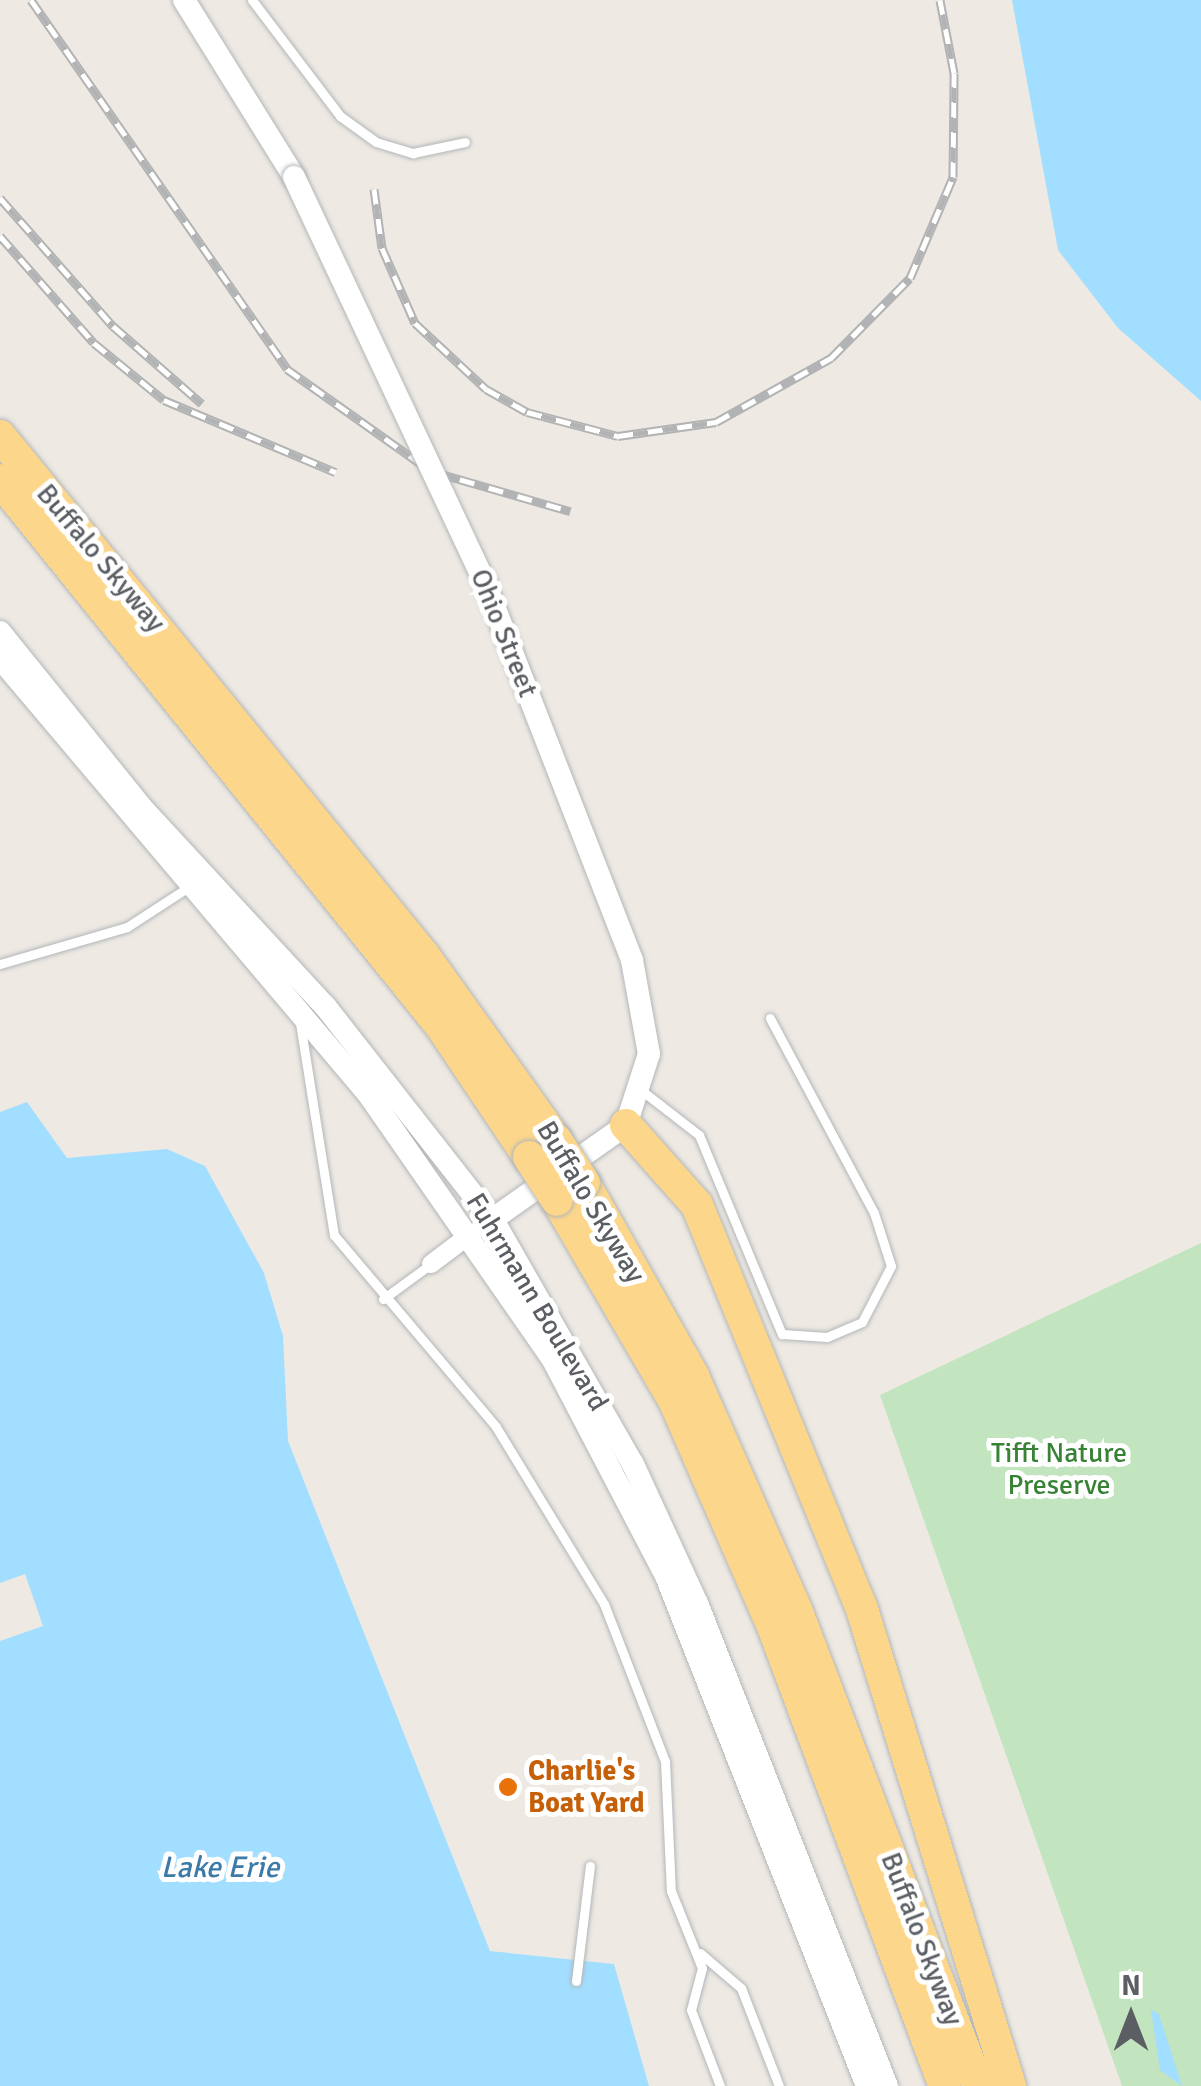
<!DOCTYPE html>
<style>
body{margin:0}
#map{position:relative;width:1201px;height:2086px;overflow:hidden;background:#eeeae3;font-family:Signika,sans-serif}
div>[style]{position:absolute}
[style*='--x']{left:calc(var(--x)*1px);top:calc(var(--y)*1px);width:calc(var(--w)*1px);rotate:calc(var(--a)*1deg)}
.green>*{inset:0;background:#c2e5bf}
.water>*{inset:0;background:#a2deff}
.pier>*{inset:0;background:#eeeae3}
.roads{filter:drop-shadow(0 0 2px #b3b6ba) drop-shadow(0 0 2px #b3b6ba)}
.service>*{height:9px;margin:-4.5px;padding:0 4.5px;transform-origin:4.5px;border-radius:4.5px;background:#fff}
.minor>*{height:18px;margin:-9px;padding:0 9px;transform-origin:9px;border-radius:9px;background:#fff}
.tertiary>*{height:22px;margin:-11px;padding:0 11px;transform-origin:11px;border-radius:11px;background:#fff}
.motorway>*{height:32px;margin:-16px;padding:0 16px;transform-origin:16px;border-radius:16px;background:#fcd68b}
.rail>*{height:9px;margin-top:-4.5px;transform-origin:0;background:repeating-linear-gradient(90deg,#fff 0 15px,#b2b3b4 0 30px);box-sizing:border-box;border-block:2px solid #b2b3b4}
.bridges{filter:drop-shadow(0 0 2px #b3b6ba) drop-shadow(0 0 2px #b3b6ba)}
.tertiary-bridge>*{height:22px;margin:-11px;padding:0 11px;transform-origin:11px;border-radius:11px;background:#fff}
.motorway-bridge>*{height:32px;margin:-16px;padding:0 16px;transform-origin:16px;border-radius:16px;background:#fcd68b}
.dots>*{width:28px;height:28px;translate:-50% -50%;box-sizing:border-box;border:5px solid #fff;border-radius:50%}
span{translate:-50% -50%;white-space:nowrap;text-align:center;line-height:1.15;-webkit-text-stroke:10px #fff;paint-order:stroke}
.street-label{font-size:28px;color:#5b5f64}
.park-label{font-size:28px;color:#378234}
.food-label{font-size:28px;color:#c56008;font-weight:700}
.left{translate:0 -50%;text-align:left}
.water-label{font-size:30px;color:#3c7aa7;font-style:italic}
.north{position:absolute;left:1081px;top:1966px;width:100px;height:100px;-webkit-text-stroke:8px #fff;paint-order:stroke;rotate:0deg;font-size:28px;font-weight:700;line-height:40px;text-align:center;color:#5b5f64}
.north::after{content:'';display:block;margin:auto;width:35px;height:45px;background:#5b5f64;clip-path:polygon(50% 0,100% 100%,50% 72%,0 100%)}
</style>
<div id="map">
<div class="green">
<i style="clip-path:polygon(1201px 1243px,1201px 2086px,1122px 2086px,880px 1395px)"></i>
</div>
<div class="water">
<i style="clip-path:polygon(1012px 0,1201px 0,1201px 401px,1118px 328px,1058px 250px)"></i>
<i style="clip-path:polygon(27px 1102px,67px 1158px,167px 1149px,205px 1166px,264px 1273px,283px 1336px,288px 1441px,490px 1951px,614px 1964px,649px 2086px,0 2086px,0 1112px)"></i>
<i style="clip-path:polygon(1151px 2010px,1159px 2014px,1182px 2086px,1160px 2070px)"></i>
</div>
<div class="pier">
<i style="clip-path:polygon(25px 1574px,43px 1626px,0 1641px,0 1583px)"></i>
</div>
<div class="roads">
<div class="service">
<i style="--x:252;--y:0;--w:146;--a:52.8"></i>
<i style="--x:340;--y:116;--w:44;--a:35.8"></i>
<i style="--x:376;--y:142;--w:39;--a:17"></i>
<i style="--x:413;--y:153;--w:53;--a:-11.9"></i>
<i style="--x:0;--y:964;--w:132;--a:-16.2"></i>
<i style="--x:127;--y:927;--w:72;--a:-33"></i>
<i style="--x:300;--y:1023;--w:215;--a:80.9"></i>
<i style="--x:334;--y:1235;--w:251;--a:49.8"></i>
<i style="--x:496;--y:1427;--w:207;--a:58.6"></i>
<i style="--x:604;--y:1604;--w:168;--a:68.8"></i>
<i style="--x:665;--y:1761;--w:130;--a:87.4"></i>
<i style="--x:671;--y:1891;--w:83;--a:68.1"></i>
<i style="--x:702;--y:1968;--w:43;--a:104.7"></i>
<i style="--x:691;--y:2010;--w:81;--a:69.1"></i>
<i style="--x:641;--y:1090;--w:73;--a:37.8"></i>
<i style="--x:699;--y:1135;--w:216;--a:67.4"></i>
<i style="--x:782;--y:1334;--w:45;--a:3.8"></i>
<i style="--x:827;--y:1337;--w:38;--a:-23"></i>
<i style="--x:862;--y:1322;--w:63;--a:-62.6"></i>
<i style="--x:891;--y:1266;--w:56;--a:-107.8"></i>
<i style="--x:874;--y:1213;--w:221;--a:-118.1"></i>
<i style="--x:383;--y:1299;--w:59;--a:-36.1"></i>
<i style="--x:700;--y:1953;--w:54;--a:40.5"></i>
<i style="--x:741;--y:1988;--w:105;--a:68.8"></i>
<i style="--x:576;--y:1981;--w:116;--a:-83.1"></i>
</div>
<div class="minor">
<i style="--x:431;--y:1264;--w:51;--a:-37.1"></i>
</div>
<div class="tertiary">
<i style="--x:184;--y:0;--w:208;--a:58.1"></i>
<i style="--x:0;--y:632;--w:226;--a:51.1"></i>
<i style="--x:142;--y:808;--w:270;--a:47.3"></i>
<i style="--x:325;--y:1006;--w:272;--a:51.9"></i>
<i style="--x:493;--y:1220;--w:281;--a:60.2"></i>
<i style="--x:633;--y:1464;--w:153;--a:65.3"></i>
<i style="--x:697;--y:1603;--w:519;--a:68.53"></i>
<i style="--x:0;--y:658;--w:572;--a:49.82"></i>
<i style="--x:369;--y:1095;--w:323;--a:55.2"></i>
<i style="--x:553;--y:1360;--w:244;--a:62.4"></i>
<i style="--x:666;--y:1576;--w:548;--a:68.49"></i>
<i style="--x:483;--y:1226;--w:175;--a:-35.2"></i>
<i style="--x:626;--y:1125;--w:75;--a:-72.1"></i>
<i style="--x:649;--y:1054;--w:96;--a:-100.3"></i>
<i style="--x:632;--y:960;--w:406;--a:-111.3"></i>
</div>
<div class="motorway">
<i style="--x:0;--y:436;--w:672;--a:50.79"></i>
<i style="--x:425;--y:957;--w:225;--a:54.4"></i>
<i style="--x:0;--y:480;--w:702;--a:51.07"></i>
<i style="--x:441;--y:1026;--w:158;--a:56.1"></i>
<i style="--x:626;--y:1125;--w:107;--a:48.4"></i>
<i style="--x:697;--y:1205;--w:433;--a:67.8"></i>
<i style="--x:861;--y:1606;--w:503;--a:72.75"></i>
<i style="--x:584;--y:1183;--w:222;--a:60.5"></i>
<i style="--x:693;--y:1376;--w:258;--a:66.2"></i>
<i style="--x:797;--y:1612;--w:507;--a:69.1"></i>
<i style="--x:557;--y:1200;--w:232;--a:59.7"></i>
<i style="--x:674;--y:1400;--w:244;--a:66.4"></i>
<i style="--x:772;--y:1624;--w:493;--a:69.5"></i>
</div>
</div>
<div class="rail">
<i style="--x:31;--y:0;--w:449;--a:55.2"></i>
<i style="--x:287;--y:369;--w:176;--a:35.3"></i>
<i style="--x:431;--y:471;--w:145;--a:16.1"></i>
<i style="--x:374;--y:189;--w:60;--a:82.3"></i>
<i style="--x:382;--y:248;--w:82;--a:66.3"></i>
<i style="--x:415;--y:323;--w:97;--a:42.9"></i>
<i style="--x:486;--y:389;--w:47;--a:29.3"></i>
<i style="--x:527;--y:412;--w:94;--a:14.8"></i>
<i style="--x:618;--y:436;--w:99;--a:-8.1"></i>
<i style="--x:716;--y:422;--w:132;--a:-29.1"></i>
<i style="--x:831;--y:358;--w:112;--a:-45.4"></i>
<i style="--x:910;--y:278;--w:110;--a:-66.9"></i>
<i style="--x:953;--y:177;--w:104;--a:-89.4"></i>
<i style="--x:954;--y:73;--w:74;--a:-100.9"></i>
<i style="--x:0;--y:198;--w:171;--a:48.6"></i>
<i style="--x:113;--y:326;--w:118;--a:41.2"></i>
<i style="--x:0;--y:236;--w:142;--a:48.7"></i>
<i style="--x:94;--y:343;--w:90;--a:39.2"></i>
<i style="--x:164;--y:400;--w:186;--a:22.8"></i>
</div>
<div class="bridges">
<div class="tertiary-bridge">
<i style="--x:294;--y:177;--w:448;--a:64.8"></i>
</div>
<div class="motorway-bridge">
<i style="--x:556;--y:1140;--w:51;--a:56.9"></i>
<i style="--x:529;--y:1157;--w:51;--a:56.9"></i>
</div>
</div>
<div class="dots">
<i style="left:508px;top:1787px;background:#e8710a"></i>
</div>
<div class="street-label">
<span style="left:101px;top:558px;rotate:50deg">Buffalo Skyway</span>
<span style="left:504px;top:633px;rotate:68deg">Ohio Street</span>
<span style="left:591px;top:1202px;rotate:59deg">Buffalo Skyway</span>
<span style="left:537px;top:1302px;rotate:59deg">Fuhrmann Boulevard</span>
<span style="left:922px;top:1939px;rotate:69deg">Buffalo Skyway</span>
</div>
<div class="park-label">
<span style="left:1059px;top:1469px">Tifft Nature<br>Preserve</span>
</div>
<div class="food-label">
<span class="left" style="left:528px;top:1787px">Charlie's<br>Boat Yard</span>
</div>
<div class="water-label">
<span style="left:220px;top:1868px">Lake Erie</span>
</div>
<div class="north">N</div>
</div>
